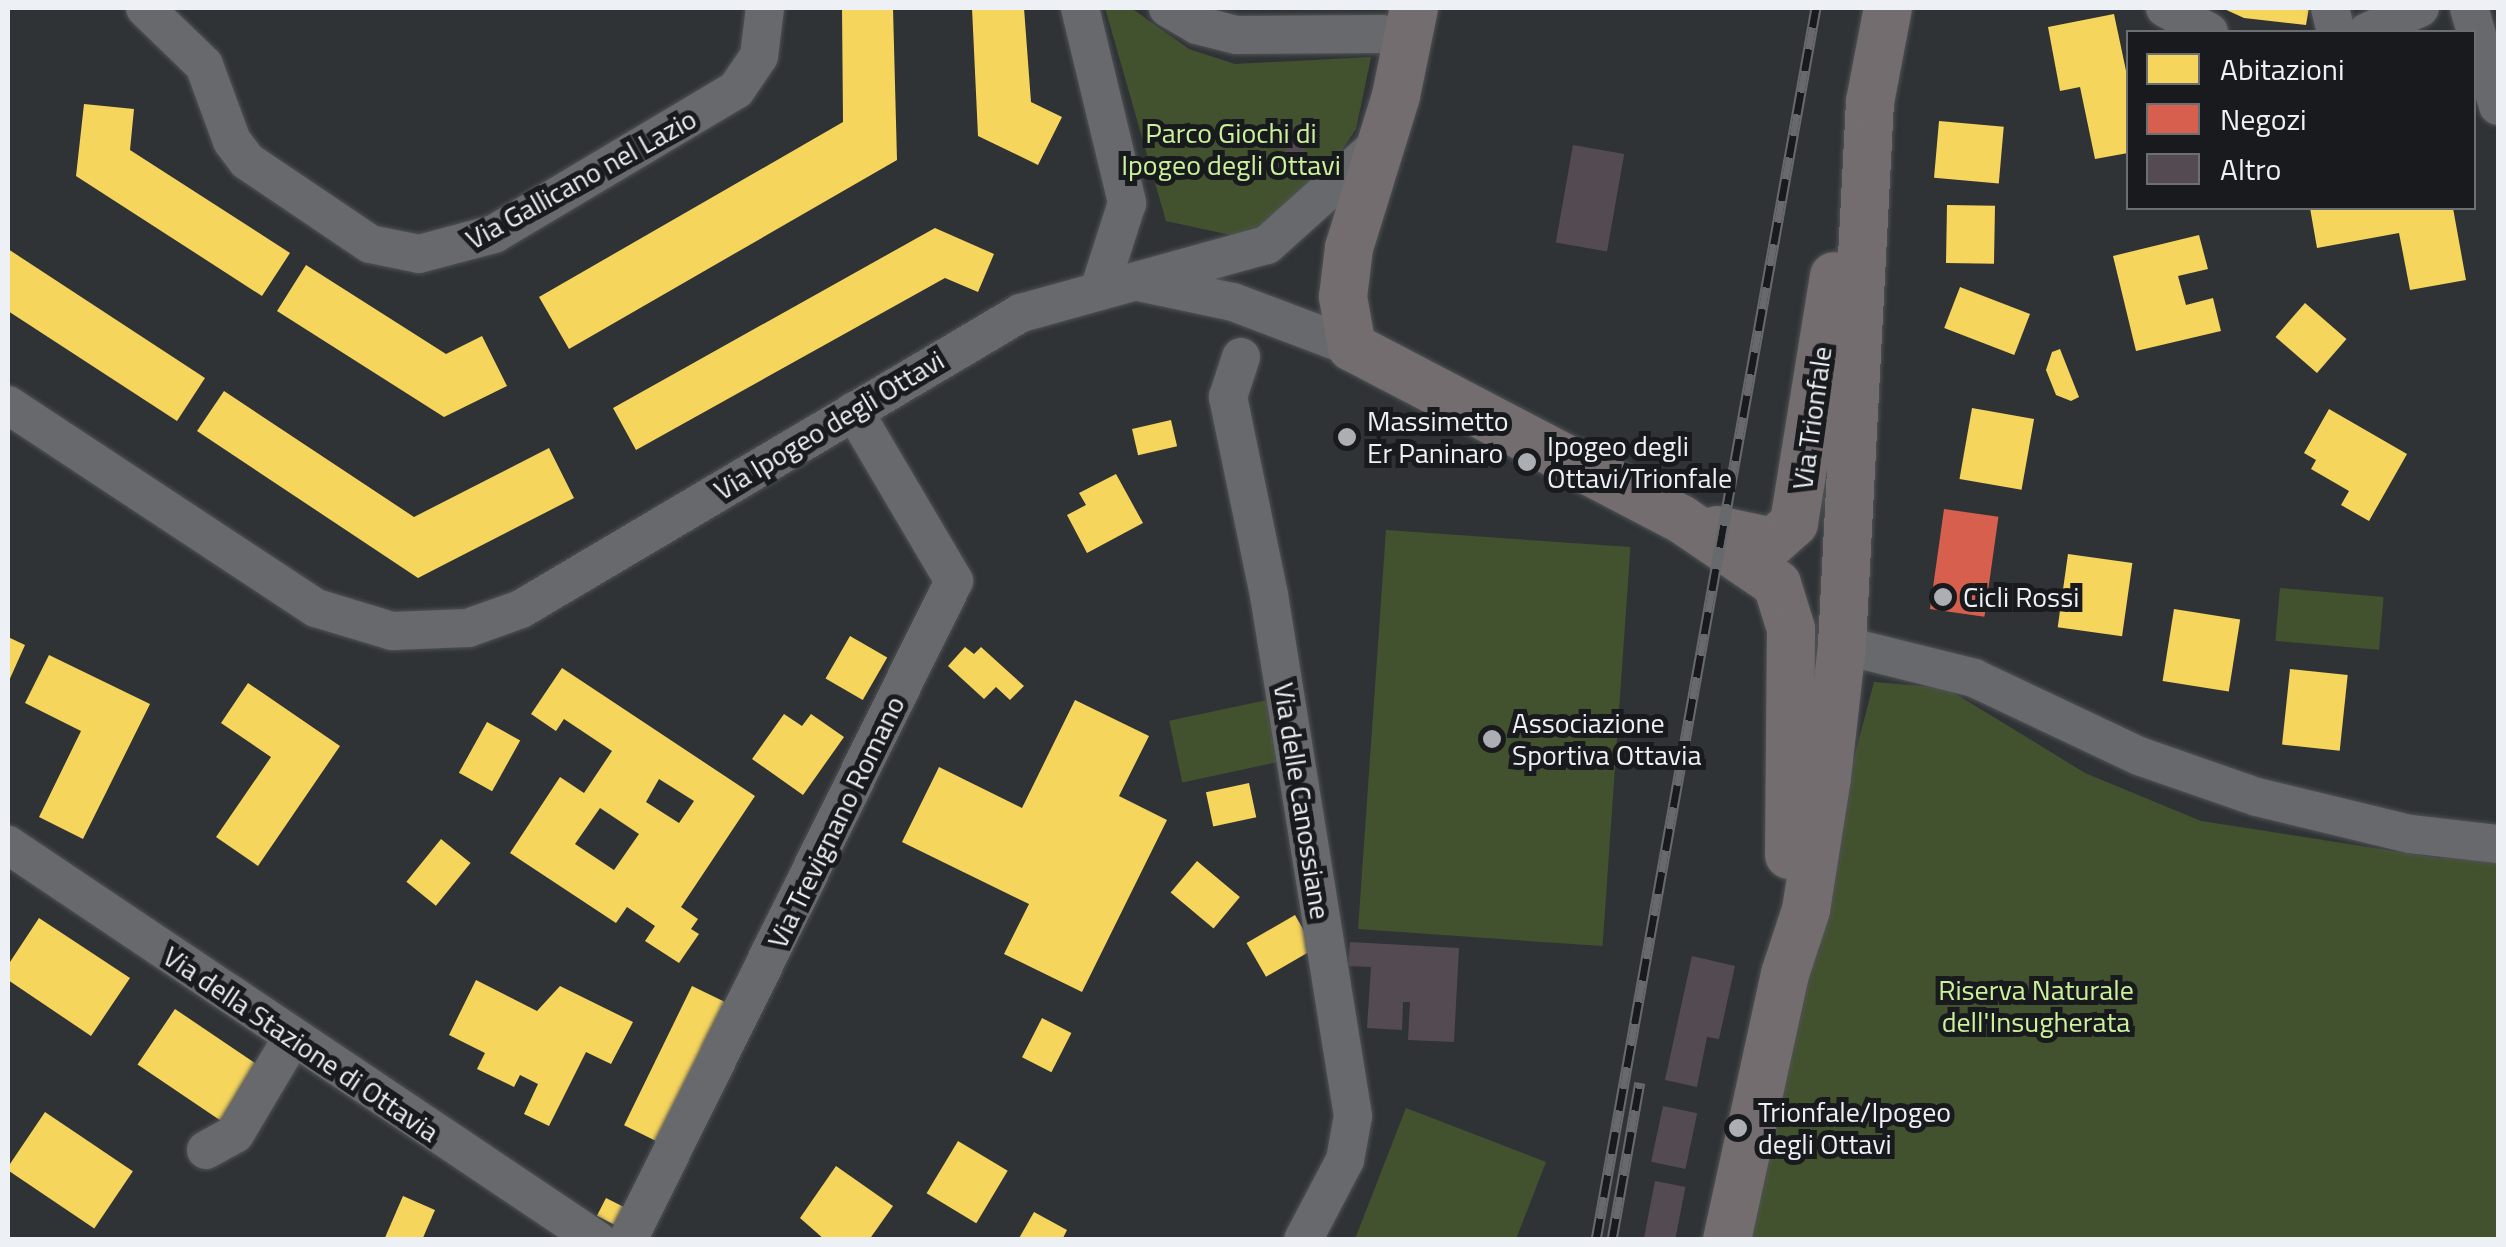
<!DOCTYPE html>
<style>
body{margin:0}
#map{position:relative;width:2506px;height:1247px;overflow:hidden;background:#303336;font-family:"Titillium Web",sans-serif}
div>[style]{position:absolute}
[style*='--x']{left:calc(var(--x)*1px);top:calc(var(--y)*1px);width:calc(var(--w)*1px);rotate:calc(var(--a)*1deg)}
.green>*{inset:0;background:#43522e;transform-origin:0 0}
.homes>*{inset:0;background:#f6d55c;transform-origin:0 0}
.shops>*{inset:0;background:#d6604d;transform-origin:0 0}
.building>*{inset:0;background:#544a51;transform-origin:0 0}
.roads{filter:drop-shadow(0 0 2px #4f5255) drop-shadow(0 0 2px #4f5255)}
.minor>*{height:38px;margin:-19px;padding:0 19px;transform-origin:19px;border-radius:19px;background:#68696c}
.major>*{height:48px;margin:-24px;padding:0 24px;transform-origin:24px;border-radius:24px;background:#746d6f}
.rail>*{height:11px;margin-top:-5.5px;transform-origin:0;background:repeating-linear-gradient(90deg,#181a1d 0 22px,#67696c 0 44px);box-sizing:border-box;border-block:2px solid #67696c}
.dots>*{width:28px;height:28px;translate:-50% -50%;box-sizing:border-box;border:5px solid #181a1d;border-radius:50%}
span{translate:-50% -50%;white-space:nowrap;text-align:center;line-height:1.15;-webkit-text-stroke:10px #181a1d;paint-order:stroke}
.park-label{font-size:28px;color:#cbf19a}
.street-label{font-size:28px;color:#edf0f4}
.poi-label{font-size:28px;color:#edf0f4}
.left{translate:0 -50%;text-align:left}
.frame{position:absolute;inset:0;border:10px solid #edf0f4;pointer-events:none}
.legend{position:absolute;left:2126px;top:30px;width:350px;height:180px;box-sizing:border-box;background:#181a1d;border:2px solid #6d7073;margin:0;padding:12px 18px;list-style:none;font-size:30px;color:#edf0f4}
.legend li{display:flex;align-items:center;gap:20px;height:50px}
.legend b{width:50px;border:2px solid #6d7073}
</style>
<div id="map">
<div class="green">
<i style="clip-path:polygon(1105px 8px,1131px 8px,1189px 49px,1235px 64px,1371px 57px,1356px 129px,1325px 176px,1249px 239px,1166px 221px)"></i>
<i style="left:1386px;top:530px;width:245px;height:400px;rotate:4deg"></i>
<i style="left:2280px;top:588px;width:104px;height:53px;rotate:5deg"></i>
<i style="clip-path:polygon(1874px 682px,1946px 688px,2085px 773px,2201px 821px,2439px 858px,2498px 854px,2498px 1239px,1746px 1240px,1827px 860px)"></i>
<i style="left:1267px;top:700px;width:63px;height:100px;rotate:78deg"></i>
<i style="clip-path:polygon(1406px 1108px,1546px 1162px,1516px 1239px,1355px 1239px)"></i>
</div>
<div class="homes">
<i style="clip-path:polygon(842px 8px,893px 8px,897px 160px,569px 349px,539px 297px,843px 122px)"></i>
<i style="clip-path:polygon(972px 8px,1024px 8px,1031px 102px,1062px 117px,1038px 165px,978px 136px)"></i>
<i style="clip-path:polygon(2222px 8px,2309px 8px,2306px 25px,2244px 18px)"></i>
<i style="clip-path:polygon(2114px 14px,2128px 80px,2128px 153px,2095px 159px,2080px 87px,2060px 91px,2048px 27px)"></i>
<i style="clip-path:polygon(84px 104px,134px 109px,130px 150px,290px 253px,262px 296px,76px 176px)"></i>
<i style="left:1939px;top:121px;width:65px;height:57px;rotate:5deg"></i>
<i style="left:1947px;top:205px;width:48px;height:58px;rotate:1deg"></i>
<i style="clip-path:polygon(2310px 208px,2453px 208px,2466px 280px,2410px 290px,2399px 233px,2317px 248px)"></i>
<i style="clip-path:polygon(935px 228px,994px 254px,978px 292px,945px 278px,636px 450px,613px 408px)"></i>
<i style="clip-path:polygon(2199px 235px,2208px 269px,2178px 276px,2186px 305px,2213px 298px,2221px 331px,2136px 351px,2113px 256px)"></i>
<i style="clip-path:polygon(8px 249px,205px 378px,177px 421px,8px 311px)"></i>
<i style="clip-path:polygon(306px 265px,446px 354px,482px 336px,507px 386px,444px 417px,277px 311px)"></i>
<i style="left:1960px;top:287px;width:75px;height:44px;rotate:21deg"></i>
<i style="left:2305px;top:303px;width:55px;height:45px;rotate:41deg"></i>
<i style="clip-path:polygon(2060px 349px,2079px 397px,2071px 401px,2056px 395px,2046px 370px,2052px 352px)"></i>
<i style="clip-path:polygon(224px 391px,414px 517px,549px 448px,574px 498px,418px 578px,197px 431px)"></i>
<i style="left:1972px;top:408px;width:63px;height:72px;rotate:10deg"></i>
<i style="clip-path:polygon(2329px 409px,2407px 454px,2369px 521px,2341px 505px,2349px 491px,2311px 469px,2316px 460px,2304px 453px)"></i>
<i style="left:1171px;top:420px;width:27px;height:40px;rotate:77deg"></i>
<i style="clip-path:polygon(1116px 474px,1143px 523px,1087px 553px,1067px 515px,1086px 505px,1079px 493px)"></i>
<i style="left:2068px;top:554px;width:65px;height:74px;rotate:8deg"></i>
<i style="left:2174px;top:609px;width:67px;height:73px;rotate:9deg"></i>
<i style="left:850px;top:636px;width:43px;height:49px;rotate:30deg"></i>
<i style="clip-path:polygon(8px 637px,25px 645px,8px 683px)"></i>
<i style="clip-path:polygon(965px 647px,974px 654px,981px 647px,1024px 686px,1010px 700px,996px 687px,984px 699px,948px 666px)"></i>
<i style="clip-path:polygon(49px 655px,150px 704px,83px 839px,39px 817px,81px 731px,25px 703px)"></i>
<i style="clip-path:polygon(evenodd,562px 668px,755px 796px,681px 907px,698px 919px,691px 929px,699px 934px,679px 963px,645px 941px,655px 926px,627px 907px,616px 923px,510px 853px,560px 777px,584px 793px,612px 751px,564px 719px,556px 731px,531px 714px,562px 668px,659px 779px,694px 801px,679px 823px,646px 802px,659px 779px,562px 668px,600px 808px,639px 834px,614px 870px,575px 844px,600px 808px)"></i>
<i style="left:2290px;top:669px;width:58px;height:76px;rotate:6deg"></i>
<i style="clip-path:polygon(248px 683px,340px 746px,258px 866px,216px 837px,271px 757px,221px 723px)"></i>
<i style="clip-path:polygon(1075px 700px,1149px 736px,1119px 796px,1167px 820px,1082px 992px,1004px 954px,1029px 904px,902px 842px,939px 767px,1022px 808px)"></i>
<i style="clip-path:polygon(784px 714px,802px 726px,811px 714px,844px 737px,803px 795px,752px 759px)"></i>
<i style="left:487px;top:722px;width:38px;height:58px;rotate:29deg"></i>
<i style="left:1249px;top:783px;width:35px;height:44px;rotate:78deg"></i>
<i style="left:441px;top:839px;width:38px;height:55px;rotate:39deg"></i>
<i style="left:1197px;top:861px;width:56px;height:41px;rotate:40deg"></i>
<i style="left:1295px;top:915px;width:39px;height:56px;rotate:60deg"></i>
<i style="clip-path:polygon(39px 918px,130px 978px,91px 1036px,8px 980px,8px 965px)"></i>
<i style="clip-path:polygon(476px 980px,537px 1011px,560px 986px,633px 1022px,611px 1064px,586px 1052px,549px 1126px,524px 1114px,538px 1084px,520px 1075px,514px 1087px,477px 1069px,485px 1053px,449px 1035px)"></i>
<i style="left:692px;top:986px;width:39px;height:155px;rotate:26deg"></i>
<i style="left:175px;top:1009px;width:108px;height:67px;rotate:34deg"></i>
<i style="left:1042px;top:1018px;width:33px;height:44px;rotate:27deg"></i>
<i style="left:45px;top:1112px;width:106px;height:69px;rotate:34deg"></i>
<i style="left:958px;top:1141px;width:58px;height:61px;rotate:31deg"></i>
<i style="clip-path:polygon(836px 1166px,893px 1206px,869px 1240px,825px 1240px,800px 1218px)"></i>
<i style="clip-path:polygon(403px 1196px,435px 1210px,422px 1240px,384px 1240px)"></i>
<i style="left:606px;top:1198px;width:20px;height:20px;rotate:27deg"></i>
<i style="clip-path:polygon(1034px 1212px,1067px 1230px,1062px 1240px,1018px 1240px)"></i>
</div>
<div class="shops">
<i style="left:1944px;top:509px;width:55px;height:101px;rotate:8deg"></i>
</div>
<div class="building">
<i style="left:1297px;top:130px;width:34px;height:18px;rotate:69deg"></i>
<i style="left:1573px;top:145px;width:52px;height:99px;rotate:10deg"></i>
<i style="clip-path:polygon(1350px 942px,1459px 948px,1454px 1042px,1408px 1040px,1410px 1002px,1403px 1002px,1402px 1030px,1367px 1028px,1371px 967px,1348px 966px)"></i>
<i style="clip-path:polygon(1692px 956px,1735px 966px,1719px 1039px,1707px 1037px,1697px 1087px,1665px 1080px)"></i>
<i style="left:1663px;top:1106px;width:35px;height:57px;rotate:12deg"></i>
<i style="left:1655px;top:1181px;width:31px;height:60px;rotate:11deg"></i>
</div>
<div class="roads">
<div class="minor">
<i style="--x:145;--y:8;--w:82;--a:44"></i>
<i style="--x:204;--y:65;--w:81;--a:69.8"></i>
<i style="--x:232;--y:141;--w:25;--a:53"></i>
<i style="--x:247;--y:161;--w:148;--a:34"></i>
<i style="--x:370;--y:244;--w:50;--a:11.5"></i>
<i style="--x:419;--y:254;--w:78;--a:-14.9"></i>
<i style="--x:494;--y:234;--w:282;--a:-30.8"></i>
<i style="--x:736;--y:90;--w:41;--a:-55.9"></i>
<i style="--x:759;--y:56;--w:48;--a:-82.9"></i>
<i style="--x:1080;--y:8;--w:201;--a:76.4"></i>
<i style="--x:1127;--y:203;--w:88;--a:107.8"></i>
<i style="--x:1168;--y:8;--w:34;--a:30"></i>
<i style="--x:1197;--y:25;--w:40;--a:14.4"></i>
<i style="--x:1236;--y:35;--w:146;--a:-0.4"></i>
<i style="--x:2165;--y:8;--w:50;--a:28.6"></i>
<i style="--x:2330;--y:8;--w:25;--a:76"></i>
<i style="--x:2469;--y:8;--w:102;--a:73.5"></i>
<i style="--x:2367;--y:32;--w:58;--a:-24.4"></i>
<i style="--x:1138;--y:282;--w:97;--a:11.9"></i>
<i style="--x:1233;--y:302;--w:127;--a:20.7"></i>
<i style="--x:1241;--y:357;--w:42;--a:108"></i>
<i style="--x:1228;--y:397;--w:202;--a:78.3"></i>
<i style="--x:1269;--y:595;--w:528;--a:80.84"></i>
<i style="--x:1353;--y:1116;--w:45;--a:100.3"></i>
<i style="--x:1345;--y:1160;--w:90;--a:117.7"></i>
<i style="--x:8;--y:405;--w:369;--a:33.4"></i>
<i style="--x:316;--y:608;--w:79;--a:16.8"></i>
<i style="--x:392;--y:631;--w:76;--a:-2.3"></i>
<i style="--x:468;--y:628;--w:56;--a:-19.7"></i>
<i style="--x:521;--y:609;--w:581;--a:-30.63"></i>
<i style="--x:1021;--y:313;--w:255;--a:-15.5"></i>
<i style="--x:1267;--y:245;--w:149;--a:-42"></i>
<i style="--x:1842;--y:645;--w:136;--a:14"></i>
<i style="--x:1974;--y:678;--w:183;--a:25.3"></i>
<i style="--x:2139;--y:756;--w:125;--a:19.2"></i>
<i style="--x:2257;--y:797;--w:157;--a:13.6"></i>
<i style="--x:2410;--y:834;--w:89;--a:6.5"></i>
<i style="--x:8;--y:845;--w:709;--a:33.85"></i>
<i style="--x:206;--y:1150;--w:33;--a:-29"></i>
<i style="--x:235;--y:1134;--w:112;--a:-59.3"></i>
<i style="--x:628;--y:1240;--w:735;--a:-63.68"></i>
<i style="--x:954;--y:581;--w:197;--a:-120.5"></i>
</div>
<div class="major">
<i style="--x:1414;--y:8;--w:90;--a:101.6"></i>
<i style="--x:1396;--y:96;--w:159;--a:107.2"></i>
<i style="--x:1349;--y:248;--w:49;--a:97"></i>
<i style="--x:1343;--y:297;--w:51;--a:79.8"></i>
<i style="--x:1352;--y:347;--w:371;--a:27.6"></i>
<i style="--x:1681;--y:519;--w:116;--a:34.1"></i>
<i style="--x:1777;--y:584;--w:47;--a:72.7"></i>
<i style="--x:1791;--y:629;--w:226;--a:90.5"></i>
<i style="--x:1717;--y:530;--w:57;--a:12.1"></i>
<i style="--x:1773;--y:542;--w:28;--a:-42"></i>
<i style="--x:1794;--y:523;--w:250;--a:-80.8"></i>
<i style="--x:1727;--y:1240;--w:272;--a:-77.7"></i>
<i style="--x:1785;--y:974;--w:67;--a:-71.8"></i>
<i style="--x:1806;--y:910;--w:135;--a:-81"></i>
<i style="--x:1827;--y:777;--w:133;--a:-83.5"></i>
<i style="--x:1842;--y:645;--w:544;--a:-87.05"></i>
<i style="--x:1870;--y:102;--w:96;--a:-79.2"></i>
</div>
</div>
<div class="rail">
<i style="--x:1596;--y:1240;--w:1251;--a:-79.88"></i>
<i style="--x:1612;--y:1240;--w:160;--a:-80"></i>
</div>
<div class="dots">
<i style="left:1347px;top:437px;background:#abaeb2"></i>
<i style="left:1527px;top:462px;background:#abaeb2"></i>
<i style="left:1943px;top:597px;background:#abaeb2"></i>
<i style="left:1492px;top:739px;background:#abaeb2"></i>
<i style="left:1738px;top:1128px;background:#abaeb2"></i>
</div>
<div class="park-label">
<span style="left:1231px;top:149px">Parco Giochi di<br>Ipogeo degli Ottavi</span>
<span style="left:2036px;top:1006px">Riserva Naturale<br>dell'Insugherata</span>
</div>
<div class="street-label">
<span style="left:581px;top:179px;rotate:-29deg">Via Gallicano nel Lazio</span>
<span style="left:1812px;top:418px;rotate:-82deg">Via Trionfale</span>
<span style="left:829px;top:425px;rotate:-31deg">Via Ipogeo degli Ottavi</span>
<span style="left:1302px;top:801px;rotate:81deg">Via delle Canossiane</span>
<span style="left:836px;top:822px;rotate:-64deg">Via Trevignano Romano</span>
<span style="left:301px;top:1044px;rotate:34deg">Via della Stazione di Ottavia</span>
</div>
<div class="poi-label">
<span class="left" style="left:1367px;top:437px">Massimetto<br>Er Paninaro</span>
<span class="left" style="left:1547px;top:462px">Ipogeo degli<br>Ottavi/Trionfale</span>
<span class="left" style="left:1963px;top:597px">Cicli Rossi</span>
<span class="left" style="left:1512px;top:739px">Associazione<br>Sportiva Ottavia</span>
<span class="left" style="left:1758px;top:1128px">Trionfale/Ipogeo<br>degli Ottavi</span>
</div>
<div class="frame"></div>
<ul class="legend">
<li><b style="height:28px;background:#f6d55c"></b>Abitazioni</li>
<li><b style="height:28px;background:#d6604d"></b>Negozi</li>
<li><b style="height:28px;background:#544a51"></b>Altro</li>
</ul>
</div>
